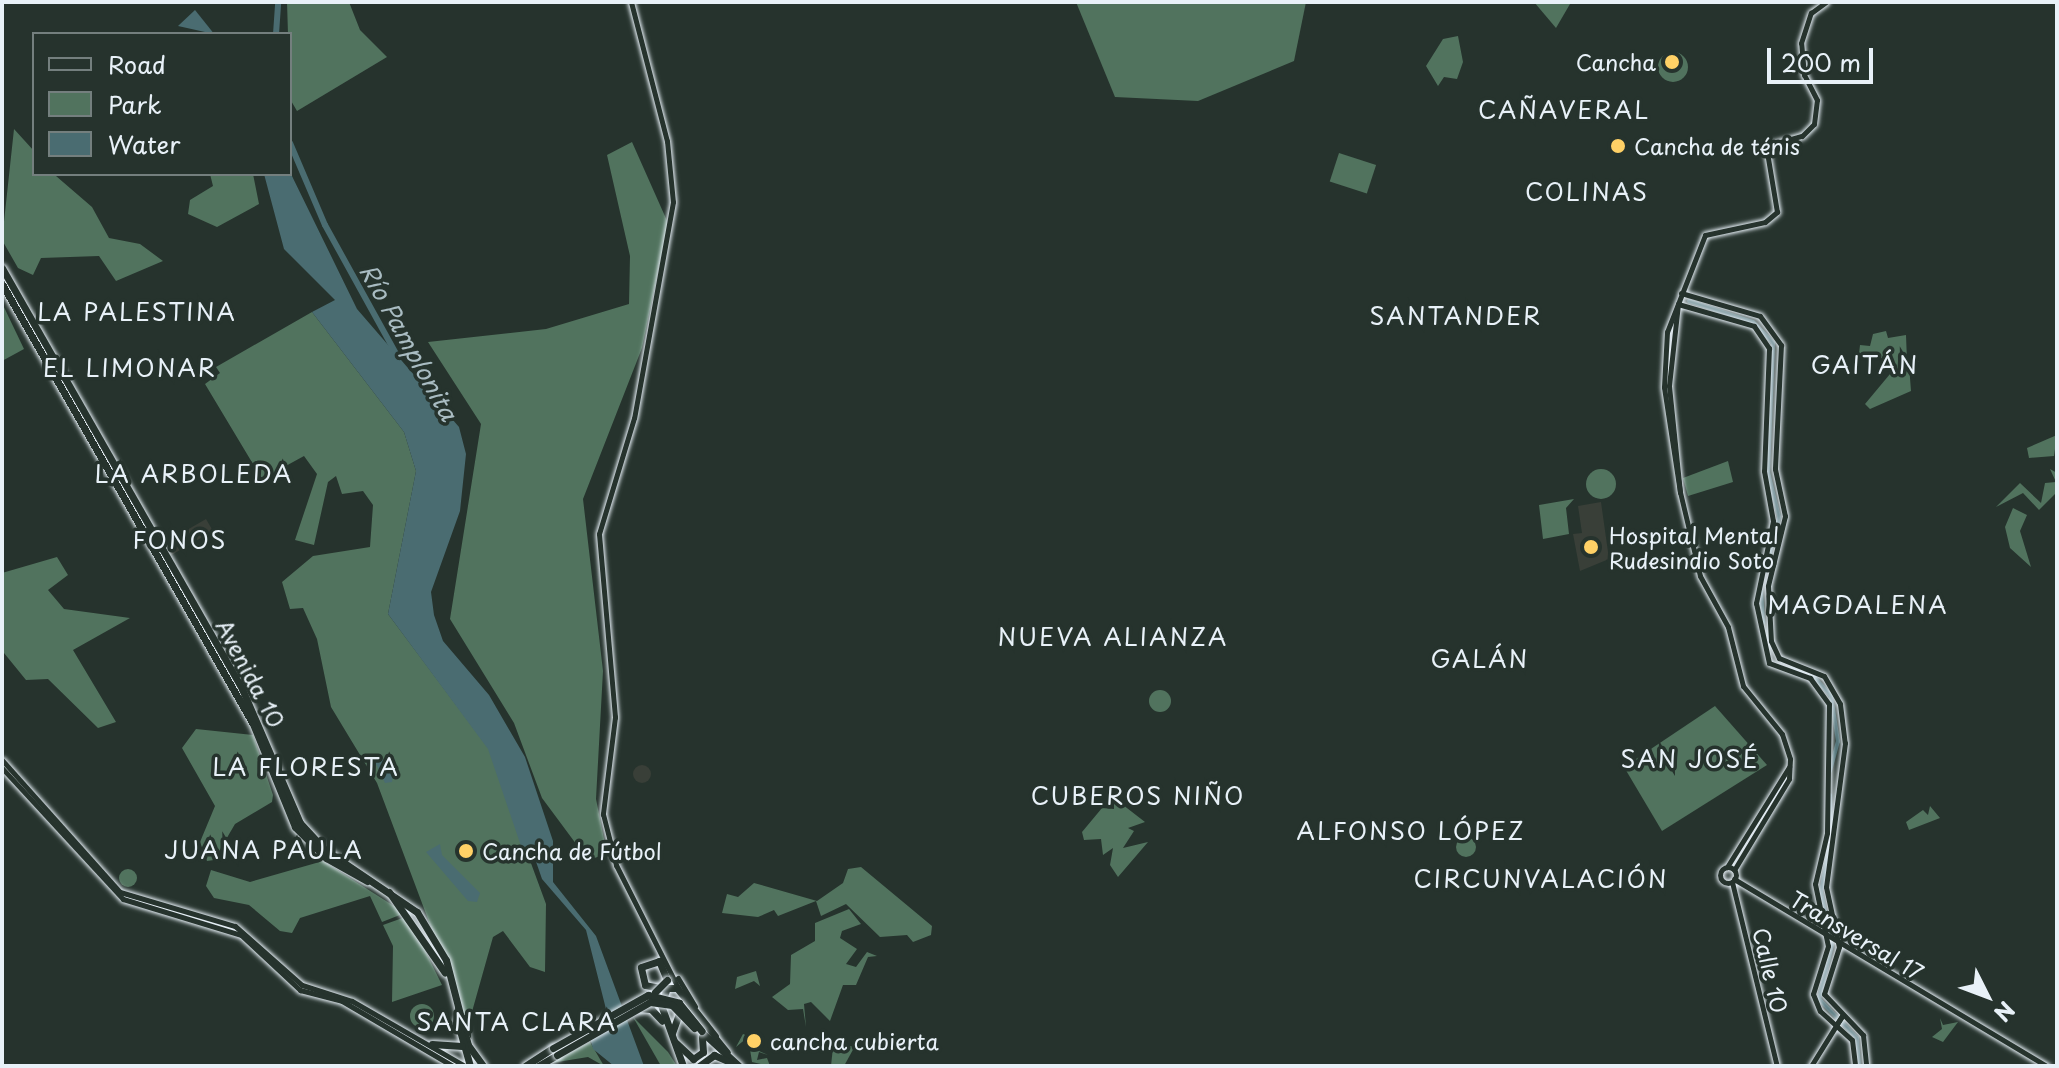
<!DOCTYPE html>
<meta charset="utf-8">
<style>
body{margin:0}
#map{position:relative;width:2059px;height:1068px;overflow:hidden;background:#26332d;font-family:"Playpen Sans",sans-serif}
div>[style]{position:absolute}
[style*='--x']{left:calc(var(--x)*1px);top:calc(var(--y)*1px);width:calc(var(--w)*1px);rotate:calc(var(--a)*1deg)}
.built>*{inset:0;background:#393f38;transform-origin:0 0}
.round{border-radius:50%}
.green>*{inset:0;background:#51735e;transform-origin:0 0}
.water>*{inset:0;background:#4a6c71}
.canal>*{height:4px;margin:-2px;padding:0 2px;transform-origin:2px;border-radius:2px;background:#4a6c71}
.river>*{height:6px;margin:-3px;padding:0 3px;transform-origin:3px;border-radius:3px;background:#4a6c71}
.roads{filter:drop-shadow(0 0 2px #e8f1f8) drop-shadow(0 0 2px #e8f1f8)}
.secondary>*{height:5px;margin:-2.5px;padding:0 2.5px;transform-origin:2.5px;border-radius:2.5px;background:#26332d}
.secondary>.ring{margin:-2.5px;padding:0;box-sizing:content-box;background:none;border:5px solid #26332d;border-radius:50%}
.primary>*{height:7px;margin:-3.5px;padding:0 3.5px;transform-origin:3.5px;border-radius:3.5px;background:#26332d}
.bridges{filter:drop-shadow(0 0 2px #e8f1f8) drop-shadow(0 0 2px #e8f1f8)}
.primary-bridge>*{height:7px;margin:-3.5px;padding:0 3.5px;transform-origin:3.5px;border-radius:3.5px;background:#26332d}
.dots>*{width:22px;height:22px;translate:-50% -50%;box-sizing:border-box;border:4px solid #26332d;border-radius:50%}
span{translate:-50% -50%;white-space:nowrap;text-align:center;line-height:1.15;-webkit-text-stroke:7px #26332d;paint-order:stroke}
.poi-label{font-size:22px;color:#e8f1f8}
.right{translate:-100% -50%;text-align:right}
.left{translate:0 -50%;text-align:left}
.street-label{font-size:22px;color:#e8f1f8}
.neighbourhood-label{font-size:24px;color:#e8f1f8;letter-spacing:2px}
.water-label{font-size:24px;color:#a9bcc2;font-style:italic}
.frame{position:absolute;inset:0;border:4px solid #e8f1f8;pointer-events:none}
.legend{position:absolute;left:32px;top:32px;width:260px;height:144px;box-sizing:border-box;background:#26332d;border:2px solid #747f7e;margin:0;padding:10px 14px;list-style:none;font-size:24px;color:#e8f1f8}
.legend li{display:flex;align-items:center;gap:16px;height:40px}
.legend b{width:40px;border:2px solid #747f7e}
.north{position:absolute;left:1947px;top:956px;width:80px;height:80px;-webkit-text-stroke:6px #26332d;paint-order:stroke;rotate:132deg;font-size:22px;font-weight:700;line-height:32px;text-align:center;color:#e8f1f8}
.north::after{content:'';display:block;margin:auto;width:28px;height:36px;background:#e8f1f8;clip-path:polygon(50% 0,100% 100%,50% 72%,0 100%)}
.scale{position:absolute;left:1767px;top:48px;width:106px;height:36px;box-sizing:border-box;border:4px solid #e8f1f8;border-top:0;padding-left:10px;font-size:24px;line-height:28px;white-space:nowrap;color:#e8f1f8;-webkit-text-stroke:6px #26332d;paint-order:stroke}
</style>
<div id="map">
<div class="built">
<i style="clip-path:polygon(1601px 502px,1609px 559px,1580px 571px,1573px 534px,1582px 533px,1578px 506px)"></i>
<i style="left:206px;top:519px;width:14px;height:51px;rotate:60deg"></i>
<i class="round" style="left:633px;top:765px;width:18px;height:18px"></i>
</div>
<div class="green">
<i style="clip-path:polygon(287px 2px,349px 2px,360px 30px,387px 57px,297px 111px,290px 99px)"></i>
<i style="clip-path:polygon(1076px 2px,1306px 2px,1294px 61px,1198px 101px,1115px 97px)"></i>
<i style="clip-path:polygon(1534px 2px,1568px 2px,1570px 4px,1556px 28px)"></i>
<i style="clip-path:polygon(1458px 36px,1463px 62px,1457px 79px,1444px 77px,1438px 86px,1426px 66px,1443px 39px)"></i>
<i class="round" style="left:1658px;top:52px;width:30px;height:30px"></i>
<i style="clip-path:polygon(14px 129px,34px 151px,34px 174px,56px 176px,92px 207px,109px 238px,140px 244px,163px 261px,116px 281px,99px 256px,41px 258px,33px 275px,18px 268px,2px 240px)"></i>
<i style="clip-path:polygon(632px 142px,668px 223px,642px 348px,583px 499px,603px 671px,596px 799px,607px 854px,588px 860px,542px 798px,514px 723px,450px 619px,481px 424px,428px 342px,546px 329px,629px 304px,630px 256px,607px 155px)"></i>
<i style="left:1339px;top:153px;width:39px;height:30px;rotate:18deg"></i>
<i style="clip-path:polygon(210px 174px,253px 174px,259px 204px,217px 227px,188px 214px,190px 200px,213px 186px)"></i>
<i style="clip-path:polygon(2px 303px,24px 349px,2px 361px)"></i>
<i style="clip-path:polygon(312px 312px,404px 432px,416px 471px,388px 614px,489px 749px,546px 904px,545px 972px,530px 967px,503px 931px,493px 937px,468px 1026px,377px 783px,331px 707px,317px 639px,303px 608px,290px 609px,282px 582px,313px 556px,370px 547px,373px 505px,363px 491px,342px 494px,336px 476px,328px 482px,314px 545px,295px 540px,317px 474px,304px 456px,262px 479px,205px 384px,220px 373px,216px 367px)"></i>
<i style="clip-path:polygon(1886px 331px,1888px 338px,1906px 335px,1907px 361px,1919px 361px,1909px 365px,1911px 391px,1870px 409px,1865px 404px,1890px 374px,1889px 365px,1880px 357px,1868px 362px,1876px 352px,1859px 354px,1860px 345px,1870px 346px,1873px 334px)"></i>
<i style="clip-path:polygon(2057px 435px,2054px 456px,2029px 458px,2027px 448px)"></i>
<i style="clip-path:polygon(1728px 461px,1733px 482px,1688px 496px,1683px 478px)"></i>
<i style="clip-path:polygon(2050px 469px,2057px 473px,2057px 492px,2039px 510px,2023px 493px,1996px 507px,2020px 483px,2041px 503px,2045px 483px,2056px 482px)"></i>
<i class="round" style="left:1586px;top:469px;width:30px;height:30px"></i>
<i style="clip-path:polygon(1574px 499px,1566px 508px,1569px 534px,1543px 539px,1539px 505px)"></i>
<i style="clip-path:polygon(2013px 508px,2027px 515px,2020px 531px,2031px 567px,2010px 548px,2005px 527px)"></i>
<i style="clip-path:polygon(57px 557px,68px 575px,48px 590px,64px 609px,130px 618px,73px 650px,116px 722px,98px 728px,48px 679px,26px 680px,4px 653px,2px 573px)"></i>
<i class="round" style="left:1149px;top:690px;width:22px;height:22px"></i>
<i style="clip-path:polygon(1715px 706px,1767px 765px,1662px 831px,1624px 767px)"></i>
<i style="clip-path:polygon(196px 729px,253px 735px,273px 795px,272px 802px,235px 824px,214px 860px,207px 861px,200px 842px,215px 806px,182px 748px)"></i>
<i style="clip-path:polygon(1114px 798px,1145px 822px,1128px 828px,1134px 831px,1123px 848px,1148px 842px,1118px 877px,1110px 865px,1113px 848px,1103px 855px,1101px 839px,1084px 840px,1082px 832px,1102px 808px,1114px 809px)"></i>
<i style="clip-path:polygon(1930px 806px,1940px 818px,1909px 830px,1906px 822px,1923px 810px,1928px 815px)"></i>
<i class="round" style="left:1456px;top:837px;width:20px;height:20px"></i>
<i style="clip-path:polygon(323px 861px,405px 913px,382px 922px,370px 896px,300px 918px,292px 933px,280px 931px,249px 905px,214px 898px,206px 886px,211px 870px,250px 882px)"></i>
<i style="clip-path:polygon(861px 867px,932px 926px,931px 935px,913px 942px,907px 935px,880px 937px,846px 904px,821px 916px,816px 901px,778px 916px,774px 910px,758px 917px,722px 913px,727px 894px,738px 897px,754px 883px,817px 901px,843px 883px,848px 869px)"></i>
<i class="round" style="left:119px;top:869px;width:18px;height:18px"></i>
<i style="clip-path:polygon(849px 909px,861px 924px,842px 931px,840px 938px,857px 949px,846px 964px,856px 967px,867px 952px,877px 956px,868px 957px,856px 985px,843px 985px,830px 1021px,811px 1002px,804px 1004px,806px 1027px,803px 1009px,788px 1010px,772px 997px,790px 984px,791px 955px,815px 941px,815px 923px)"></i>
<i style="clip-path:polygon(408px 916px,442px 985px,392px 1002px,393px 946px,383px 925px)"></i>
<i style="clip-path:polygon(756px 971px,760px 986px,754px 981px,735px 989px,737px 977px)"></i>
<i class="round" style="left:410px;top:1004px;width:24px;height:24px"></i>
<i style="clip-path:polygon(633px 1017px,668px 1052px,677px 1066px,661px 1066px)"></i>
<i style="clip-path:polygon(1940px 1018px,1943px 1025px,1958px 1022px,1943px 1042px,1932px 1037px,1942px 1029px)"></i>
<i style="clip-path:polygon(743px 1034px,764px 1042px,759px 1051px,768px 1055px,759px 1052px,757px 1060px,767px 1058px,770px 1066px,752px 1062px,748px 1037px,736px 1047px)"></i>
<i style="clip-path:polygon(590px 1042px,604px 1066px,588px 1057px,551px 1063px)"></i>
<i style="clip-path:polygon(855px 1046px,844px 1066px,831px 1066px,833px 1047px)"></i>
</div>
<div class="water">
<i style="clip-path:polygon(195px 10px,211px 30px,214px 34px,178px 26px)"></i>
<i style="clip-path:polygon(290px 172px,357px 309px,459px 427px,466px 454px,460px 511px,431px 592px,434px 615px,443px 641px,489px 695px,525px 757px,553px 841px,553px 882px,596px 936px,644px 1066px,614px 1066px,593px 1049px,586px 1023px,596px 1029px,609px 1021px,586px 930px,542px 879px,533px 853px,522px 849px,488px 749px,388px 614px,416px 471px,404px 432px,312px 312px,335px 300px,284px 249px,264px 174px)"></i>
<i style="clip-path:polygon(395px 759px,392px 782px,385px 783px,374px 760px)"></i>
<i style="clip-path:polygon(440px 844px,442px 855px,480px 893px,477px 902px,468px 901px,426px 852px)"></i>
</div>
<div class="canal">
<i style="--x:1689;--y:301;--w:67;--a:18.2"></i>
<i style="--x:1753;--y:322;--w:29;--a:46"></i>
<i style="--x:1773;--y:343;--w:129;--a:92.2"></i>
<i style="--x:1768;--y:472;--w:46;--a:76.3"></i>
<i style="--x:1779;--y:517;--w:56;--a:104.5"></i>
<i style="--x:1761;--y:592;--w:31;--a:86"></i>
<i style="--x:1791;--y:669;--w:26;--a:21"></i>
<i style="--x:1815;--y:678;--w:24;--a:48"></i>
<i style="--x:1831;--y:696;--w:46;--a:81.2"></i>
<i style="--x:1838;--y:741;--w:31;--a:105"></i>
<i style="--x:1830;--y:795;--w:40;--a:88.6"></i>
<i style="--x:1830;--y:843;--w:50;--a:100.4"></i>
<i style="--x:1821;--y:892;--w:54;--a:78.3"></i>
<i style="--x:1832;--y:945;--w:56;--a:103.5"></i>
<i style="--x:1819;--y:999;--w:54;--a:45.7"></i>
<i style="--x:1857;--y:1038;--w:28;--a:86"></i>
</div>
<div class="river">
<i style="--x:276;--y:34;--w:32;--a:-86"></i>
<i style="--x:290;--y:143;--w:89;--a:66.9"></i>
<i style="--x:325;--y:225;--w:151;--a:61.1"></i>
</div>
<div class="roads">
<div class="secondary">
<i style="--x:631;--y:2;--w:144;--a:75.5"></i>
<i style="--x:667;--y:141;--w:61;--a:84.4"></i>
<i style="--x:673;--y:202;--w:219;--a:100.2"></i>
<i style="--x:634;--y:418;--w:121;--a:106.8"></i>
<i style="--x:599;--y:534;--w:184;--a:85"></i>
<i style="--x:615;--y:717;--w:98;--a:97.1"></i>
<i style="--x:603;--y:814;--w:53;--a:75.7"></i>
<i style="--x:616;--y:865;--w:138;--a:63.2"></i>
<i style="--x:1681;--y:293;--w:82;--a:16.2"></i>
<i style="--x:1760;--y:316;--w:36;--a:54"></i>
<i style="--x:1781;--y:345;--w:124;--a:92.8"></i>
<i style="--x:1775;--y:469;--w:48;--a:78"></i>
<i style="--x:1785;--y:516;--w:72;--a:103.7"></i>
<i style="--x:1768;--y:586;--w:55;--a:86.9"></i>
<i style="--x:1771;--y:641;--w:19;--a:65"></i>
<i style="--x:1779;--y:658;--w:48;--a:21.8"></i>
<i style="--x:1824;--y:676;--w:32;--a:60"></i>
<i style="--x:1840;--y:704;--w:39;--a:83"></i>
<i style="--x:1845;--y:743;--w:145;--a:97.5"></i>
<i style="--x:1826;--y:887;--w:61;--a:77.8"></i>
<i style="--x:1839;--y:947;--w:49;--a:107.7"></i>
<i style="--x:1824;--y:994;--w:57;--a:46.4"></i>
<i style="--x:1863;--y:1035;--w:31;--a:84"></i>
<i style="--x:1678;--y:304;--w:79;--a:16.1"></i>
<i style="--x:1754;--y:326;--w:27;--a:56"></i>
<i style="--x:1769;--y:348;--w:123;--a:92.3"></i>
<i style="--x:1764;--y:471;--w:51;--a:79.8"></i>
<i style="--x:1773;--y:521;--w:84;--a:101.7"></i>
<i style="--x:1756;--y:603;--w:61;--a:77.8"></i>
<i style="--x:1769;--y:663;--w:44;--a:20.1"></i>
<i style="--x:1810;--y:678;--w:32;--a:54"></i>
<i style="--x:1829;--y:704;--w:129;--a:90.9"></i>
<i style="--x:1827;--y:833;--w:52;--a:103.2"></i>
<i style="--x:1815;--y:884;--w:63;--a:78.2"></i>
<i style="--x:1828;--y:946;--w:50;--a:107.4"></i>
<i style="--x:1813;--y:994;--w:18;--a:68"></i>
<i style="--x:1820;--y:1011;--w:43;--a:42.2"></i>
<i style="--x:1852;--y:1040;--w:26;--a:83"></i>
<i style="--x:1678;--y:304;--w:82;--a:96.3"></i>
<i style="--x:1669;--y:386;--w:107;--a:84.1"></i>
<i style="--x:1680;--y:492;--w:86;--a:76.6"></i>
<i style="--x:1700;--y:576;--w:58;--a:61.2"></i>
<i style="--x:1728;--y:627;--w:61;--a:75.7"></i>
<i style="--x:1743;--y:686;--w:62;--a:50.9"></i>
<i style="--x:1782;--y:734;--w:26;--a:72"></i>
<i style="--x:1790;--y:759;--w:20;--a:93"></i>
<i style="--x:1789;--y:779;--w:106;--a:121.1"></i>
<i style="--x:1680;--y:492;--w:106;--a:-98.7"></i>
<i style="--x:1664;--y:387;--w:55;--a:-86.9"></i>
<i style="--x:1667;--y:332;--w:104;--a:-68.6"></i>
<i style="--x:1705;--y:235;--w:61;--a:-12.2"></i>
<i style="--x:1765;--y:222;--w:16;--a:-40"></i>
<i style="--x:1777;--y:212;--w:67;--a:-99.5"></i>
<i style="--x:1766;--y:146;--w:37;--a:-16"></i>
<i style="--x:1802;--y:136;--w:17;--a:-45"></i>
<i style="--x:1814;--y:124;--w:24;--a:-83"></i>
<i style="--x:1817;--y:100;--w:28;--a:-117"></i>
<i style="--x:1804;--y:75;--w:32;--a:-95"></i>
<i style="--x:1801;--y:43;--w:32;--a:-72"></i>
<i style="--x:1811;--y:13;--w:19;--a:-36"></i>
<i style="--x:2;--y:760;--w:177;--a:48.2"></i>
<i style="--x:120;--y:892;--w:120;--a:16.5"></i>
<i style="--x:235;--y:926;--w:89;--a:41.4"></i>
<i style="--x:302;--y:985;--w:52;--a:17.7"></i>
<i style="--x:352;--y:1001;--w:130;--a:29.9"></i>
<i style="--x:2;--y:768;--w:178;--a:47.3"></i>
<i style="--x:123;--y:899;--w:123;--a:17"></i>
<i style="--x:241;--y:935;--w:81;--a:43"></i>
<i style="--x:300;--y:990;--w:43;--a:14.7"></i>
<i style="--x:342;--y:1001;--w:129;--a:30.4"></i>
<i style="--x:1727;--y:867;--w:118;--a:-58.2"></i>
<i class="ring" style="left:1720px;top:867px;width:11px;height:11px"></i>
<i style="--x:1734;--y:879;--w:365;--a:30.9"></i>
<i style="--x:1732;--y:882;--w:189;--a:76.3"></i>
<i style="--x:678;--y:978;--w:33;--a:59"></i>
<i style="--x:714;--y:1035;--w:22;--a:51"></i>
<i style="--x:1811;--y:1066;--w:59;--a:-58.2"></i>
<i style="--x:1842;--y:1016;--w:11;--a:124"></i>
</div>
<div class="primary">
<i style="--x:2;--y:268;--w:485;--a:60.3"></i>
<i style="--x:242;--y:689;--w:146;--a:66.6"></i>
<i style="--x:300;--y:823;--w:37;--a:47"></i>
<i style="--x:325;--y:850;--w:111;--a:34"></i>
<i style="--x:417;--y:912;--w:56;--a:58.9"></i>
<i style="--x:446;--y:960;--w:88;--a:75.5"></i>
<i style="--x:468;--y:1045;--w:26;--a:54"></i>
<i style="--x:2;--y:284;--w:507;--a:60.3"></i>
<i style="--x:253;--y:724;--w:111;--a:67.8"></i>
<i style="--x:295;--y:827;--w:44;--a:45"></i>
<i style="--x:326;--y:858;--w:47;--a:29.3"></i>
<i style="--x:389;--y:892;--w:98;--a:55.3"></i>
<i style="--x:660;--y:988;--w:15;--a:-169"></i>
<i style="--x:645;--y:985;--w:18;--a:-103"></i>
<i style="--x:641;--y:967;--w:19;--a:-18"></i>
<i style="--x:659;--y:961;--w:21;--a:67"></i>
<i style="--x:637;--y:1008;--w:14;--a:4"></i>
<i style="--x:651;--y:1009;--w:16;--a:47"></i>
<i style="--x:457;--y:1020;--w:48;--a:74.2"></i>
<i style="--x:672;--y:1033;--w:27;--a:-70"></i>
<i style="--x:703;--y:1033;--w:49;--a:42.5"></i>
<i style="--x:675;--y:1042;--w:25;--a:43"></i>
<i style="--x:693;--y:1059;--w:12;--a:-35"></i>
<i style="--x:703;--y:1052;--w:15;--a:-94"></i>
<i style="--x:432;--y:1044;--w:30;--a:4"></i>
<i style="--x:525;--y:1066;--w:33;--a:-33"></i>
<i style="--x:538;--y:1066;--w:22;--a:-30"></i>
<i style="--x:683;--y:1066;--w:65;--a:-109.8"></i>
<i style="--x:661;--y:1005;--w:18;--a:-71"></i>
<i style="--x:667;--y:988;--w:10;--a:0"></i>
<i style="--x:677;--y:988;--w:61;--a:51.6"></i>
<i style="--x:699;--y:1066;--w:19;--a:-36"></i>
<i style="--x:714;--y:1055;--w:17;--a:24"></i>
</div>
</div>
<div class="bridges">
<div class="primary-bridge">
<i style="--x:655;--y:992;--w:17;--a:-45"></i>
<i style="--x:553;--y:1048;--w:109;--a:-29.2"></i>
<i style="--x:648;--y:995;--w:32;--a:14"></i>
<i style="--x:679;--y:1003;--w:36;--a:51"></i>
<i style="--x:557;--y:1055;--w:107;--a:-29.7"></i>
<i style="--x:650;--y:1002;--w:22;--a:8"></i>
<i style="--x:672;--y:1005;--w:32;--a:46"></i>
</div>
</div>
<div class="dots">
<i style="left:1672px;top:62px;background:#ffd166"></i>
<i style="left:1618px;top:146px;background:#ffd166"></i>
<i style="left:1591px;top:547px;background:#ffd166"></i>
<i style="left:466px;top:851px;background:#ffd166"></i>
<i style="left:754px;top:1041px;background:#ffd166"></i>
</div>
<div class="poi-label">
<span class="right" style="left:1656px;top:62px">Cancha</span>
<span class="left" style="left:1634px;top:146px">Cancha de ténis</span>
<span class="left" style="left:1609px;top:547px">Hospital Mental<br>Rudesindio Soto</span>
<span class="left" style="left:482px;top:851px">Cancha de Fútbol</span>
<span class="left" style="left:770px;top:1041px">cancha cubierta</span>
</div>
<div class="street-label">
<span style="left:251px;top:673px;rotate:62deg">Avenida 10</span>
<span style="left:1857px;top:935px;rotate:31deg">Transversal 17</span>
<span style="left:1771px;top:970px;rotate:77deg">Calle 10</span>
</div>
<div class="neighbourhood-label">
<span style="left:1564px;top:110px">CAÑAVERAL</span>
<span style="left:1587px;top:192px">COLINAS</span>
<span style="left:137px;top:312px">LA PALESTINA</span>
<span style="left:1456px;top:316px">SANTANDER</span>
<span style="left:1865px;top:365px">GAITÁN</span>
<span style="left:130px;top:368px">EL LIMONAR</span>
<span style="left:194px;top:474px">LA ARBOLEDA</span>
<span style="left:180px;top:540px">FONOS</span>
<span style="left:1858px;top:605px">MAGDALENA</span>
<span style="left:1113px;top:637px">NUEVA ALIANZA</span>
<span style="left:1480px;top:659px">GALÁN</span>
<span style="left:1690px;top:759px">SAN JOSÉ</span>
<span style="left:306px;top:767px">LA FLORESTA</span>
<span style="left:1138px;top:796px">CUBEROS NIÑO</span>
<span style="left:1411px;top:831px">ALFONSO LÓPEZ</span>
<span style="left:264px;top:850px">JUANA PAULA</span>
<span style="left:1541px;top:879px">CIRCUNVALACIÓN</span>
<span style="left:517px;top:1022px">SANTA CLARA</span>
</div>
<div class="water-label">
<span style="left:409px;top:342px;rotate:61deg">Río Pamplonita</span>
</div>
<div class="frame"></div>
<ul class="legend">
<li><b style="height:10px;background:#26332d"></b>Road</li>
<li><b style="height:22px;background:#51735e"></b>Park</li>
<li><b style="height:22px;background:#4a6c71"></b>Water</li>
</ul>
<div class="north">N</div>
<div class="scale">200 m</div>
</div>
